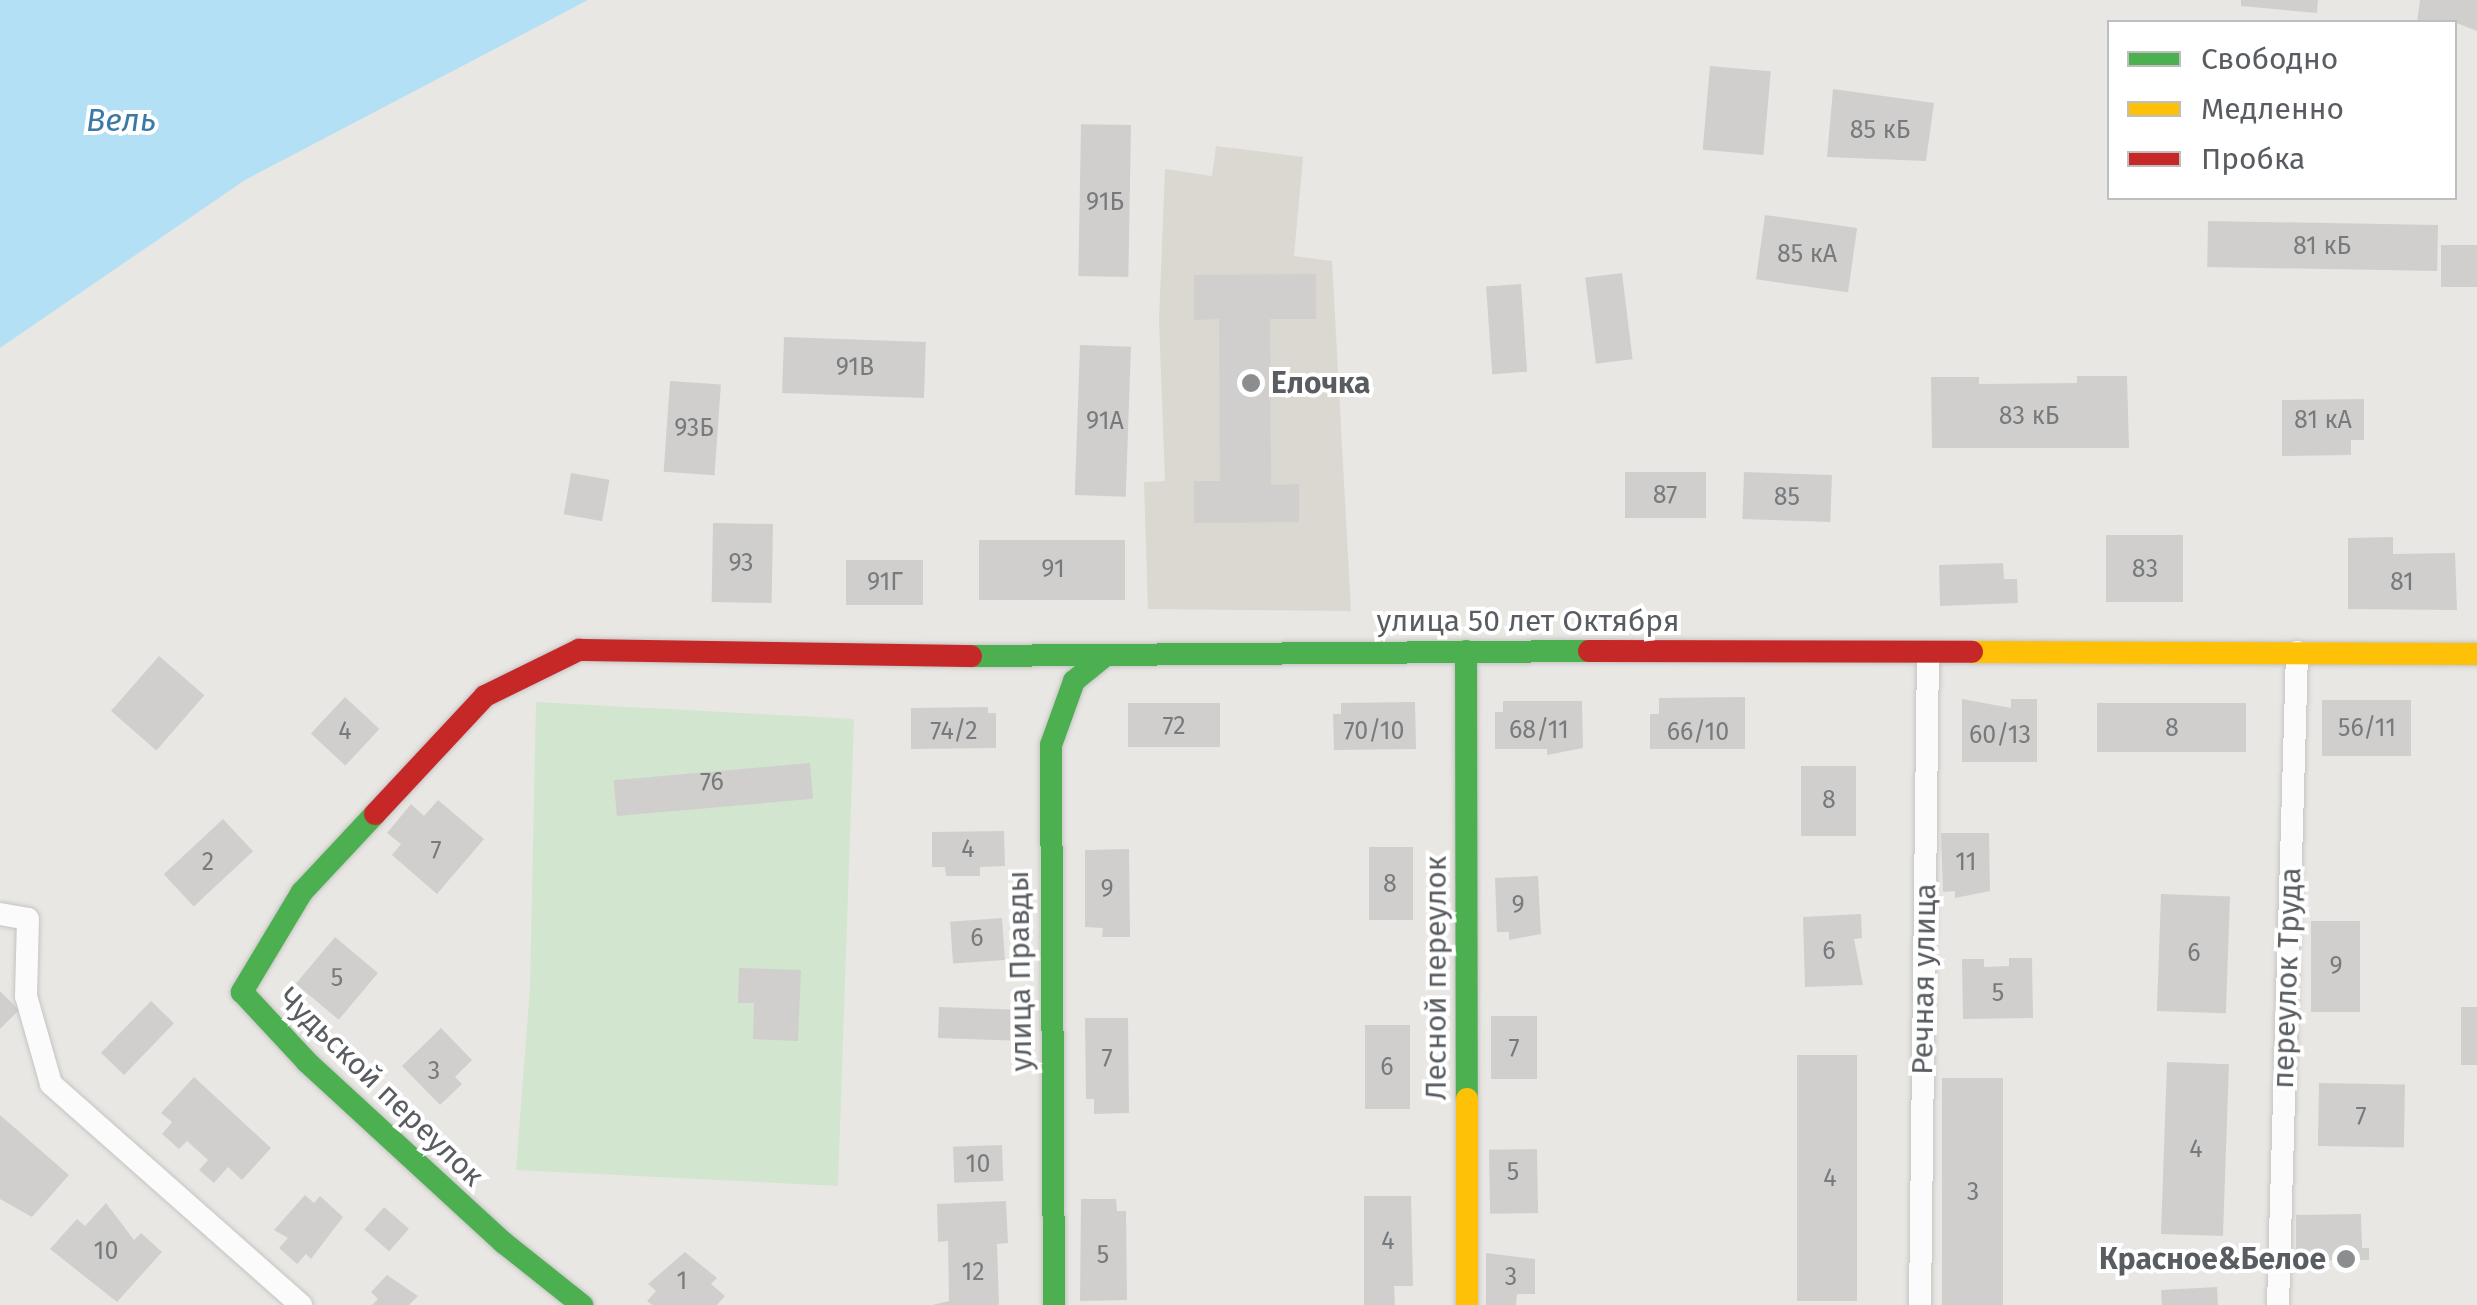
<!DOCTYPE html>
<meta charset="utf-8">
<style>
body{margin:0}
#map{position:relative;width:2477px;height:1305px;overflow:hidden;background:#e9e7e3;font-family:"Fira Sans",sans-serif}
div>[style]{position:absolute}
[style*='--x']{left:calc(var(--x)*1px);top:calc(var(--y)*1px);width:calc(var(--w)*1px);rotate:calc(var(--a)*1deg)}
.education>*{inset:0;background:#dbd8d2}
.green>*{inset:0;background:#d2e5ce}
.water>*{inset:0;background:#b4e0f6}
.building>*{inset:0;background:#d1cfcd;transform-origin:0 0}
.roads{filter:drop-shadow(0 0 2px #c4c4c3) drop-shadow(0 0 2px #c4c4c3)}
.street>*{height:22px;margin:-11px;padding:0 11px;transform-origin:11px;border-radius:11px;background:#fcfbfb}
.fast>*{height:22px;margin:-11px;padding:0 11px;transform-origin:11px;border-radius:11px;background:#4caf50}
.slow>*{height:22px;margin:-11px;padding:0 11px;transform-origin:11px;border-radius:11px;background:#ffc107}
.jam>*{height:22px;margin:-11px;padding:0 11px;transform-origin:11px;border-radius:11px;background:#c62828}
.dots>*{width:28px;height:28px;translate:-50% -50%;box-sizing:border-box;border:5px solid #fff;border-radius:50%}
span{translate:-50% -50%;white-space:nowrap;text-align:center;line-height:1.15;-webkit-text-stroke:8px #fff;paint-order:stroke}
.number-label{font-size:25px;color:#787b7d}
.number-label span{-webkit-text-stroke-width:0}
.poi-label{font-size:30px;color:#595d61;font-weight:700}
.left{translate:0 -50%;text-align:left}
.right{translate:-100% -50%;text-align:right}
.street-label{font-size:30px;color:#595d61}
.water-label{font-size:32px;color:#3b79a6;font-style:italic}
.legend{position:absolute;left:2107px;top:20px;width:350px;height:180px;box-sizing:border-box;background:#fff;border:2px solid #bdbec0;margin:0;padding:12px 18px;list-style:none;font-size:30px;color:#595d61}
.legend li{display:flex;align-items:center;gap:20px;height:50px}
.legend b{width:50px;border:2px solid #bdbec0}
</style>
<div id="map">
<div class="education">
<i style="clip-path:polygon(1216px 146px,1303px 157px,1294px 256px,1332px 261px,1351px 611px,1148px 609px,1144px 482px,1165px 481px,1159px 320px,1165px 169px,1212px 176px)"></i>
</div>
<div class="green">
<i style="clip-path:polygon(536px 702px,854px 719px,838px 1186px,516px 1170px,530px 988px)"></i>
</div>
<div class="water">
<i style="clip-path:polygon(0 0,588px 0,245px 180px,0 348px)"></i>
</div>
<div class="building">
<i style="clip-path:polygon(2241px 0,2318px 0,2317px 13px,2241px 6px)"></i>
<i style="clip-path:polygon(2420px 0,2477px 0,2477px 31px,2454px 22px,2417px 22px)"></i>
<i style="left:1710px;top:66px;width:61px;height:84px;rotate:5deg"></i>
<i style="clip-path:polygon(1833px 89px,1934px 103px,1926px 161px,1827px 157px)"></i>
<i style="left:1131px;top:125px;width:152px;height:50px;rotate:91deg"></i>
<i style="left:1765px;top:215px;width:93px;height:65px;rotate:8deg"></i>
<i style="left:2208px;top:221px;width:230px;height:46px;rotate:1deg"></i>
<i style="left:2441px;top:245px;width:36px;height:42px"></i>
<i style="left:1622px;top:273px;width:87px;height:37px;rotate:83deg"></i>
<i style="clip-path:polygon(1316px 274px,1316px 319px,1270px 319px,1271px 485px,1299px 484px,1299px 522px,1194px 523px,1194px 481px,1220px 481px,1219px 319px,1194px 320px,1194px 275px)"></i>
<i style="left:1521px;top:284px;width:88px;height:35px;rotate:86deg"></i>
<i style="left:784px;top:337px;width:142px;height:56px;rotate:2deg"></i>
<i style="left:1080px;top:345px;width:51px;height:150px;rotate:2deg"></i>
<i style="clip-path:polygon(2077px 376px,2127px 376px,2129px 448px,1932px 448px,1931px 377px,1979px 377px,1979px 384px,2077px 383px)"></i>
<i style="left:670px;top:381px;width:51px;height:91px;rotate:4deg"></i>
<i style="clip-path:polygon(2364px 399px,2364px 440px,2351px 440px,2351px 455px,2282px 456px,2282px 400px)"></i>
<i style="left:1625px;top:472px;width:81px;height:46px"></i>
<i style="left:1744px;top:472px;width:88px;height:47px;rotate:2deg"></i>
<i style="left:571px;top:473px;width:39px;height:42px;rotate:10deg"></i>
<i style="left:713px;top:523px;width:60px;height:79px;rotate:1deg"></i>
<i style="left:2183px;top:535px;width:67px;height:77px;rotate:90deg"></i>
<i style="clip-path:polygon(2393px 537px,2393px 554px,2455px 553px,2457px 610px,2348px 609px,2348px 538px)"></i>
<i style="left:979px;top:540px;width:146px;height:60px"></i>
<i style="left:846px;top:560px;width:77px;height:45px"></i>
<i style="clip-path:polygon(2003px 563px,2004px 579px,2017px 579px,2018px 603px,1940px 606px,1939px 565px)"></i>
<i style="left:159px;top:656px;width:60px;height:73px;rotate:41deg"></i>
<i style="left:345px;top:697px;width:47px;height:50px;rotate:43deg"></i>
<i style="clip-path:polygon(1745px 697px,1745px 749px,1650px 749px,1650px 714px,1659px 714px,1659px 698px)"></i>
<i style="clip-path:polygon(1962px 699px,2011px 708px,2011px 699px,2037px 699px,2037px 762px,1962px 762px)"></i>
<i style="left:2322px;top:700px;width:89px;height:56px"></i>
<i style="clip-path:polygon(1503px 701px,1582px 701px,1583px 748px,1547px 755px,1547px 749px,1495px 749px,1495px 712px,1503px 712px)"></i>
<i style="clip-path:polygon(1415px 702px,1416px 749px,1334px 750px,1333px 714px,1341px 714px,1341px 703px)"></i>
<i style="left:1220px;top:703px;width:44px;height:92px;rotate:90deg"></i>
<i style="left:2097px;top:703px;width:149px;height:49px"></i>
<i style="clip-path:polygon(988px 707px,988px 713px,996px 713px,996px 748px,911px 749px,911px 708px)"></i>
<i style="left:810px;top:763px;width:36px;height:197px;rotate:85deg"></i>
<i style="left:1801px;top:766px;width:55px;height:70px"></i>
<i style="clip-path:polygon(438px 800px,484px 839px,437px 894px,392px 855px,401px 844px,387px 833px,411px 804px,424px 816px)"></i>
<i style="left:223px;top:819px;width:44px;height:81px;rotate:47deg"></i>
<i style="clip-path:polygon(1004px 831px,1005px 866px,980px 867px,980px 876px,946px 876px,945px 867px,932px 867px,932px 832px)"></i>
<i style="clip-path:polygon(1941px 833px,1989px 833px,1990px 891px,1955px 898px,1955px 891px,1943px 892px)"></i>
<i style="left:1369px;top:847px;width:44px;height:73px"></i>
<i style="clip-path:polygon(1129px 849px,1130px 937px,1102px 937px,1103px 928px,1085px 927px,1085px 850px)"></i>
<i style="clip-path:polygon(1538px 876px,1541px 934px,1509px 940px,1509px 932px,1497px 932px,1495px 878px)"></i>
<i style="left:2161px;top:894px;width:69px;height:117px;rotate:2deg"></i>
<i style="clip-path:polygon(1861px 914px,1862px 938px,1854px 939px,1863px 985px,1805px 987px,1803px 917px)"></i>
<i style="left:1002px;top:918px;width:42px;height:52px;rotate:86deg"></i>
<i style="left:2311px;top:921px;width:49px;height:91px"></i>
<i style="left:335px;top:937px;width:56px;height:61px;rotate:40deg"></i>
<i style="clip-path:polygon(2009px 958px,2032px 958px,2033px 1018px,1963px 1019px,1962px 959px,1984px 959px,1984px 967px,2009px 966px)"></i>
<i style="clip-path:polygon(739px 968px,801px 970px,798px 1041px,753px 1039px,754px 1003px,738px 1003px)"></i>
<i style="clip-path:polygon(0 991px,19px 1010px,0 1029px)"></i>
<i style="left:151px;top:1001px;width:32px;height:72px;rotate:44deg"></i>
<i style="left:939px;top:1007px;width:72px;height:31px;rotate:2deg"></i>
<i style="left:2461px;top:1007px;width:16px;height:58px"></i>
<i style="left:1491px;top:1016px;width:46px;height:63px"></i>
<i style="clip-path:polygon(1085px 1018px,1128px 1018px,1129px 1113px,1094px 1114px,1094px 1099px,1086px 1099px)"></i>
<i style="left:1365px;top:1025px;width:45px;height:84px"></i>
<i style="clip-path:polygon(441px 1028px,472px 1060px,455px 1077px,462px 1084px,440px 1105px,402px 1066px)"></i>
<i style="left:1797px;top:1055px;width:60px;height:246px"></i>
<i style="left:2167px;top:1062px;width:62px;height:172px;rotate:2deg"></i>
<i style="clip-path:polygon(194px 1077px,271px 1148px,242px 1180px,228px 1167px,214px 1183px,199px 1170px,208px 1160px,187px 1141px,179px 1149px,162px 1134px,172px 1122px,161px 1113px)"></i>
<i style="left:1942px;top:1078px;width:61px;height:227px"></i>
<i style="left:2319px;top:1083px;width:86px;height:63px;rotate:1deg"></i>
<i style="clip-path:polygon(0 1115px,69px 1175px,32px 1217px,0 1199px)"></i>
<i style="left:1002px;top:1145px;width:36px;height:49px;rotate:88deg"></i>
<i style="left:1537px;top:1149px;width:64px;height:48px;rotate:89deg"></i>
<i style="clip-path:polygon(305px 1195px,314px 1203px,320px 1196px,343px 1217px,311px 1259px,306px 1254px,297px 1264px,279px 1248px,288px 1238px,274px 1230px)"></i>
<i style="clip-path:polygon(1364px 1196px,1411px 1196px,1413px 1286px,1394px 1286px,1395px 1305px,1364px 1305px)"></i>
<i style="clip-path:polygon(1081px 1199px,1116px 1199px,1117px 1211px,1126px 1211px,1127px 1300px,1080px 1301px)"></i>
<i style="clip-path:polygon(1006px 1201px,1008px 1243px,997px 1244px,999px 1305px,932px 1305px,949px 1301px,948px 1241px,938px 1242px,937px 1204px)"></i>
<i style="clip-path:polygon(106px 1203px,134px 1240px,141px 1233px,162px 1252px,117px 1302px,50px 1249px,77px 1219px,85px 1226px)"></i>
<i style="left:384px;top:1207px;width:33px;height:30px;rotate:41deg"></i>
<i style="clip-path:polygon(2361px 1214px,2362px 1248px,2369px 1248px,2369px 1260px,2296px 1261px,2296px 1215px)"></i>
<i style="clip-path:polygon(685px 1252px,717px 1278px,711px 1284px,725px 1296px,717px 1305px,652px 1305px,647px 1301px,656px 1291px,648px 1284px)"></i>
<i style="clip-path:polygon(1486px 1253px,1535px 1259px,1535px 1294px,1517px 1294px,1516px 1305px,1486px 1305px)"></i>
<i style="clip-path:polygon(387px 1275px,418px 1296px,409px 1305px,372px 1305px,378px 1299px,371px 1292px)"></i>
<i style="left:2217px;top:1287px;width:18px;height:56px;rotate:87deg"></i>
</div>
<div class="roads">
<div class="street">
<i style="--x:0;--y:914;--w:28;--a:10"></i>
<i style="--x:28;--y:919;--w:77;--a:91.5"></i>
<i style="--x:26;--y:996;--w:91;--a:74.1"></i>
<i style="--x:51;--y:1084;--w:334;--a:41.5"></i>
<i style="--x:1920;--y:1305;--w:652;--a:-89.3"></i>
<i style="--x:2278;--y:1305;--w:653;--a:-88.33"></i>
</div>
<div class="fast">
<i style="--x:1466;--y:651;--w:448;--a:89.9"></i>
<i style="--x:971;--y:656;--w:618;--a:-0.46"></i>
<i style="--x:375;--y:814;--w:107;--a:133.1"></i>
<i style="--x:302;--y:892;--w:117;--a:121"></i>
<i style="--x:242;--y:992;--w:96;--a:47.1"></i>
<i style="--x:307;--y:1062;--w:268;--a:42.6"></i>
<i style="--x:504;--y:1243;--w:100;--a:38.5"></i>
<i style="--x:1054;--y:1305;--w:560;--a:-90.31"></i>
<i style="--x:1051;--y:745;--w:68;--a:-70.2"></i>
<i style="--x:1074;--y:681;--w:41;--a:-39.1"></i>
</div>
<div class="slow">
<i style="--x:1972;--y:652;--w:505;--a:0.23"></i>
<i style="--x:1467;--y:1099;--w:206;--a:90"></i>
</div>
<div class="jam">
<i style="--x:1589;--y:651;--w:383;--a:0.1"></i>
<i style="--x:375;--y:814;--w:161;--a:-47"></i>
<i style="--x:485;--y:696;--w:105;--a:-26.1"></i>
<i style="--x:579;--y:650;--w:392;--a:0.9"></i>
</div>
</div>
<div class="dots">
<i style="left:1251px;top:383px;background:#8b8d8e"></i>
<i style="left:2346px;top:1259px;background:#8b8d8e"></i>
</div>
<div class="number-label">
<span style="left:1880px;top:130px">85 кБ</span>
<span style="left:1105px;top:202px">91Б</span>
<span style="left:2322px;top:246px">81 кБ</span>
<span style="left:1807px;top:254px">85 кА</span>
<span style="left:855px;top:367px">91В</span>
<span style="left:2029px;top:416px">83 кБ</span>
<span style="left:2323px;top:420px">81 кА</span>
<span style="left:1105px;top:421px">91А</span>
<span style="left:694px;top:428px">93Б</span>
<span style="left:1665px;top:495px">87</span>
<span style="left:1787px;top:497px">85</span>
<span style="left:741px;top:563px">93</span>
<span style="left:1053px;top:569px">91</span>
<span style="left:2145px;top:569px">83</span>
<span style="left:885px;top:582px">91Г</span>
<span style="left:2402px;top:582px">81</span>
<span style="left:1174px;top:726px">72</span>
<span style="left:2172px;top:728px">8</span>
<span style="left:2367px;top:728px">56/11</span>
<span style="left:1539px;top:730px">68/11</span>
<span style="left:345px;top:731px">4</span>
<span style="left:954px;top:731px">74/2</span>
<span style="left:1374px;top:731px">70/10</span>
<span style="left:1698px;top:732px">66/10</span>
<span style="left:2000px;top:735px">60/13</span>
<span style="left:712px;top:782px">76</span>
<span style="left:1829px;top:800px">8</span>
<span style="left:968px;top:849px">4</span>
<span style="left:436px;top:850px">7</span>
<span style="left:208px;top:862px">2</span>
<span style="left:1966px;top:862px">11</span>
<span style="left:1390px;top:884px">8</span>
<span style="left:1107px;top:889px">9</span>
<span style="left:1518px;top:905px">9</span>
<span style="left:977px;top:938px">6</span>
<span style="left:1829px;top:951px">6</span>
<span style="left:2194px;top:953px">6</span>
<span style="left:2336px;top:966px">9</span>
<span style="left:337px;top:978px">5</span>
<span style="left:1998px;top:993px">5</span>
<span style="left:1514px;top:1048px">7</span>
<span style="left:1107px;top:1058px">7</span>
<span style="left:1387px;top:1067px">6</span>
<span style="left:434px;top:1071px">3</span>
<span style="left:2361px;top:1116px">7</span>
<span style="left:2196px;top:1149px">4</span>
<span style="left:978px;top:1164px">10</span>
<span style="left:1513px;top:1172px">5</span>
<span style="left:1830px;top:1178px">4</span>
<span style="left:1973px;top:1192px">3</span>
<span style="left:1388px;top:1241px">4</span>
<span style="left:106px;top:1251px">10</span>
<span style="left:1103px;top:1255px">5</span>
<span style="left:973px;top:1272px">12</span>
<span style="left:1511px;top:1277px">3</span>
<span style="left:682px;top:1281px">1</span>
</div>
<div class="poi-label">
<span class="left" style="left:1271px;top:383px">Елочка</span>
<span class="right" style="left:2326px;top:1259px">Красное&amp;Белое</span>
</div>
<div class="street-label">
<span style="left:1528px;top:621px">улица 50 лет Октября</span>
<span style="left:1020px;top:971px;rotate:-91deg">улица Правды</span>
<span style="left:1436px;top:978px;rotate:-90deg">Лесной переулок</span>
<span style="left:2287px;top:978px;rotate:-88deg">переулок Труда</span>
<span style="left:1924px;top:979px;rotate:-89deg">Речная улица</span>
<span style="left:381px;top:1087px;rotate:44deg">Чудьской переулок</span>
</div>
<div class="water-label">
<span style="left:121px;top:120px">Вель</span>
</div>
<ul class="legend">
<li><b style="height:12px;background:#4caf50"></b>Свободно</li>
<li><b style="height:12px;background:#ffc107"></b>Медленно</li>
<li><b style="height:12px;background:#c62828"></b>Пробка</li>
</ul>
</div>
